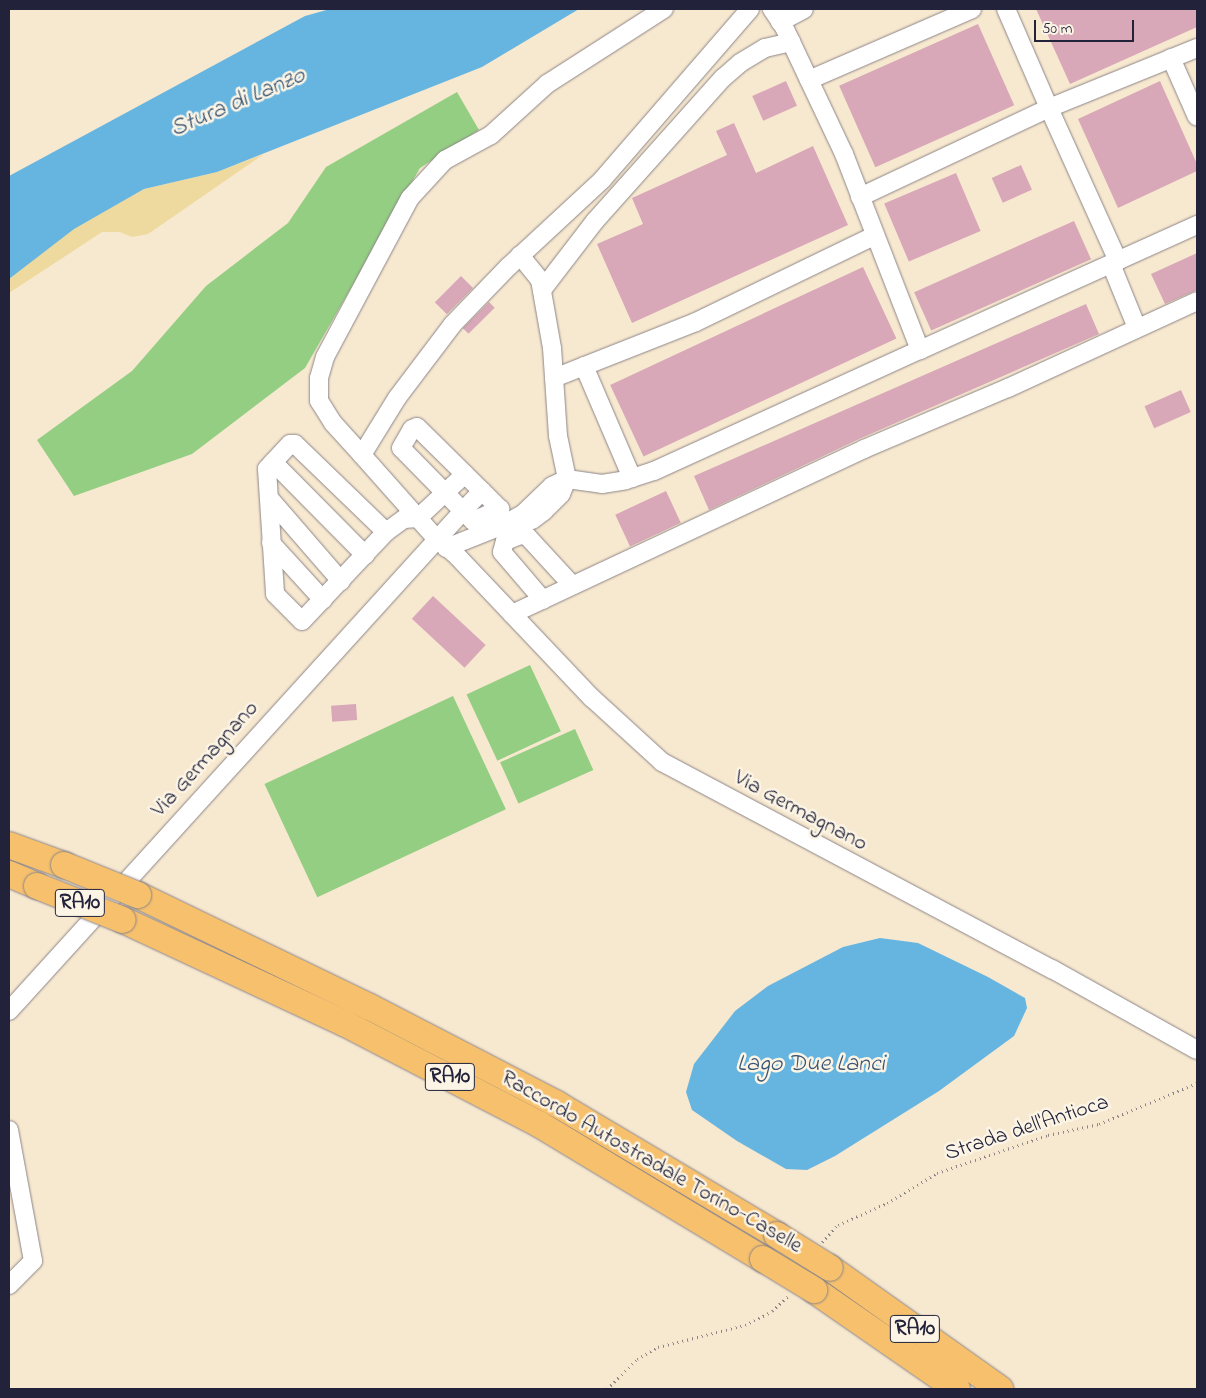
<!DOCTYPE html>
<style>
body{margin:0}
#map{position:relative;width:1206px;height:1398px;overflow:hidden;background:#f7e8d0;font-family:"Indie Flower",sans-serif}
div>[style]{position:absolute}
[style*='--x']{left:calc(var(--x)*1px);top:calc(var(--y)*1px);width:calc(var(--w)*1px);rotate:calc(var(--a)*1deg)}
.green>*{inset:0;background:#93ce82;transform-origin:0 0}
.sand>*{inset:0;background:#eeda9e}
.water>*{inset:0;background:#66b5e0}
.building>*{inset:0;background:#d9a8b8;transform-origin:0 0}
.path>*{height:2.5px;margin-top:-1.25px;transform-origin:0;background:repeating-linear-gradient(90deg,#8c8586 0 1px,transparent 0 5px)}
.roads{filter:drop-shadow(0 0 1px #8c8586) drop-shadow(0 0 1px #8c8586)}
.minor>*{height:18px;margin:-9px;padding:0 9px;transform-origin:9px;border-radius:9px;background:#fff}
.highway>*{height:26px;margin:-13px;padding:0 13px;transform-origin:13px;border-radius:13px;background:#f7c06c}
.bridges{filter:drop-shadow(0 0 1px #8c8586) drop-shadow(0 0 1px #8c8586)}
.highway-bridge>*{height:26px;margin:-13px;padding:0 13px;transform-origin:13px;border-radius:13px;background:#f7c06c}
span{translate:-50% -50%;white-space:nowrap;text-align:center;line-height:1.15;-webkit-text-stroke:5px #fcf5e5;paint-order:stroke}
.shield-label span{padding:1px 4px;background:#fcf5e5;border:1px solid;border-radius:4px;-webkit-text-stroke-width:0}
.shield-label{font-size:21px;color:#22223b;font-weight:700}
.street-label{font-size:22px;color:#22223b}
.water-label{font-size:24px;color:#3a5575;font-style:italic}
.frame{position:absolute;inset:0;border:10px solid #22223b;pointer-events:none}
.scale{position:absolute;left:1034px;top:20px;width:100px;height:22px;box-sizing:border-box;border:2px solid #22223b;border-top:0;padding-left:6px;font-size:15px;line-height:18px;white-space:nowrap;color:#22223b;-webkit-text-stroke:4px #fcf5e5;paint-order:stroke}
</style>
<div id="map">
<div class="green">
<i style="clip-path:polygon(457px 92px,479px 130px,420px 168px,305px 368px,192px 454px,74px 496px,37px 440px,132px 371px,206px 286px,288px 223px,326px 167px)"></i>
<i style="left:530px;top:665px;width:73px;height:70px;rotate:65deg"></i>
<i style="left:453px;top:696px;width:125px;height:208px;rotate:65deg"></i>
<i style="left:575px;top:729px;width:45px;height:82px;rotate:66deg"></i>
</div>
<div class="sand">
<i style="clip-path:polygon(264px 154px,148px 234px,132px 237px,120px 232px,102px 232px,9px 293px,10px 278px,73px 229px,144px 189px,217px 172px)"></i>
</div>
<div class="water">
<i style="clip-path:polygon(330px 9px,579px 9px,482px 67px,217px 172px,144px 189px,74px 229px,9px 279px,9px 176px,305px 16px)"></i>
<i style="clip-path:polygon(880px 938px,918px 943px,988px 977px,1025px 998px,1027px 1008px,1014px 1036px,939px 1091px,835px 1156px,807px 1170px,786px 1169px,737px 1141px,692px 1110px,686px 1092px,694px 1064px,735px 1011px,768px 986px,843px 947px)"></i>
</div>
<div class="building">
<i style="clip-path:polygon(1036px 9px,1197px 9px,1197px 27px,1070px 84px)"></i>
<i style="left:978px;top:24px;width:89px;height:152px;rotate:66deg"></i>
<i style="left:786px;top:81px;width:27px;height:37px;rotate:66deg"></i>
<i style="clip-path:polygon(1160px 81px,1197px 164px,1197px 171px,1118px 208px,1078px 119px)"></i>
<i style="clip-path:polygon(734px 123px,756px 173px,813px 146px,848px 225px,632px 323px,597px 244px,643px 224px,632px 198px,727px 155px,716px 131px)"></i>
<i style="left:1021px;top:165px;width:27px;height:32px;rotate:66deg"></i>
<i style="left:956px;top:173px;width:63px;height:78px;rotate:67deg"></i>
<i style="left:1074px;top:221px;width:42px;height:175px;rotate:66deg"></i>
<i style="clip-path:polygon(1197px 253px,1197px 290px,1165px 304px,1151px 274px)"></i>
<i style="left:863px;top:267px;width:79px;height:279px;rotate:65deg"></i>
<i style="left:461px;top:276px;width:17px;height:37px;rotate:45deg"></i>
<i style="left:489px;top:302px;width:8px;height:37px;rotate:45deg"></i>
<i style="clip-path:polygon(1086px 304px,1099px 334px,859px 439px,709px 510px,694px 476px)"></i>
<i style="left:1181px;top:390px;width:24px;height:40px;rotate:66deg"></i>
<i style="left:666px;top:491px;width:35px;height:56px;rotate:65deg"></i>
<i style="left:433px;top:596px;width:72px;height:31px;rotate:43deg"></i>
<i style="left:356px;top:704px;width:16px;height:25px;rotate:86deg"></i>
</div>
<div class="path">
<i style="--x:822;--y:1242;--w:23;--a:-47"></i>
<i style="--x:838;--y:1225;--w:54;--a:-24.2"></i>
<i style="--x:887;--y:1203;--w:58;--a:-31"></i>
<i style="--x:937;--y:1173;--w:117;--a:-18.9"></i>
<i style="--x:1048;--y:1135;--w:52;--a:-12.2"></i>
<i style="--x:1099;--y:1124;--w:106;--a:-22.7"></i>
<i style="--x:607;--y:1389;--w:42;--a:-45"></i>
<i style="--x:637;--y:1359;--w:24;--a:-30"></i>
<i style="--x:658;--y:1347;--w:90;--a:-14.2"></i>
<i style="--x:745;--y:1325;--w:30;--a:-27"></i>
<i style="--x:772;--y:1311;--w:21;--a:-43"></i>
</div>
<div class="roads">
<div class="minor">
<i style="--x:750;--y:9;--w:226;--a:130.9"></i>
<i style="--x:602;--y:180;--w:127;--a:137.2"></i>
<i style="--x:509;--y:266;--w:81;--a:134"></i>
<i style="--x:453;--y:324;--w:93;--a:127.1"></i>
<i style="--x:397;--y:398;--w:67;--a:121.6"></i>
<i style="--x:362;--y:455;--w:108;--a:48.4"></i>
<i style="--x:434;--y:536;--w:32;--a:41"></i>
<i style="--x:458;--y:557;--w:195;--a:46.5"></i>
<i style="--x:592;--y:698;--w:95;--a:42.4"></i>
<i style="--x:662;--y:762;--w:442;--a:28"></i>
<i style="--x:1052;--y:969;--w:166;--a:29.2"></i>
<i style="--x:780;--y:22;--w:27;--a:-28"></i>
<i style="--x:1171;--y:58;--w:64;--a:66.2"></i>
<i style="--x:809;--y:80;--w:178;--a:-23.5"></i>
<i style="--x:860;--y:197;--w:209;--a:-25.2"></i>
<i style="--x:1049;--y:108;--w:108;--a:-113.5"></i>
<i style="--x:1118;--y:261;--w:168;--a:-114.3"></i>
<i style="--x:1049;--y:108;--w:160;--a:-22.1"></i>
<i style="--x:1111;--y:264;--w:69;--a:67.9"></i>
<i style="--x:542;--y:290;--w:87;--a:-52.5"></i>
<i style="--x:595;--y:221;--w:192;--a:-48.2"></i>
<i style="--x:723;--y:78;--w:23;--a:-41"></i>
<i style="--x:740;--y:63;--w:29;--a:-31"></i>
<i style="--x:765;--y:48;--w:27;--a:-13"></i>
<i style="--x:920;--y:350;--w:304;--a:-24.3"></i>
<i style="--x:584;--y:366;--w:122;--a:66.8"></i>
<i style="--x:554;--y:378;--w:153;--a:-21.5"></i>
<i style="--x:696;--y:322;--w:198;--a:-25.8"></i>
<i style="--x:417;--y:427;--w:91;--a:44.6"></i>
<i style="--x:482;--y:491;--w:28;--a:134"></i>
<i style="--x:463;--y:511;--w:88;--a:-134.5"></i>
<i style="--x:401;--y:448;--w:22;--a:-60"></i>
<i style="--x:412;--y:429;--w:5;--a:-22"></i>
<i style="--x:362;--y:455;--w:43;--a:-132.2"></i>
<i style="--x:333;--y:423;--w:26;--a:-122"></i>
<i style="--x:319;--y:401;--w:23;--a:-90"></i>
<i style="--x:319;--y:378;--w:22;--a:-74"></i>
<i style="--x:325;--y:357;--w:180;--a:-61.9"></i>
<i style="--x:410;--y:198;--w:52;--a:-47.4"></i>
<i style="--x:445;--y:160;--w:52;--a:-28.5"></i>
<i style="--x:491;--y:135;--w:76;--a:-42.3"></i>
<i style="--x:547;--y:84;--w:139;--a:-32.7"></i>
<i style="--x:273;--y:462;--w:131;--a:45.3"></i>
<i style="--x:269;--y:498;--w:110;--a:49.1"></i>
<i style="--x:516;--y:523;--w:16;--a:-11"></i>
<i style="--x:532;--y:520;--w:15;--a:-37"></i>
<i style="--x:544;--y:511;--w:24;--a:-45"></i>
<i style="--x:561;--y:494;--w:16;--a:-68"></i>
<i style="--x:567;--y:479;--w:44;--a:-101.8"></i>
<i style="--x:558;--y:436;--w:88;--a:-93.9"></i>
<i style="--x:552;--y:348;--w:69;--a:-100"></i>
<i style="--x:540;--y:280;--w:32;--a:-129"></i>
<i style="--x:386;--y:532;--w:127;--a:-136"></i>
<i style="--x:295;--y:444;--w:5;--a:180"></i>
<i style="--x:290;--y:444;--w:34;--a:133"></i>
<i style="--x:267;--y:469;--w:125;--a:86.3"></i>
<i style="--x:275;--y:594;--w:38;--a:45"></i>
<i style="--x:302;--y:621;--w:122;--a:-46.7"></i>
<i style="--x:386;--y:532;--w:22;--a:-36"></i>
<i style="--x:404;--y:519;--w:14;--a:-4"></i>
<i style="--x:418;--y:518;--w:64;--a:-43.1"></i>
<i style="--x:271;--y:543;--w:77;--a:47.6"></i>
<i style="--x:446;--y:548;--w:59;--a:-21.8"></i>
<i style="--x:501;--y:526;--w:26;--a:-29"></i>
<i style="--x:524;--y:513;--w:39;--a:-44"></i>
<i style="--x:552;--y:486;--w:17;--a:-25"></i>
<i style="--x:567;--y:479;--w:35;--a:8"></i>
<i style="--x:602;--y:484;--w:24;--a:-9"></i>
<i style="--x:626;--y:480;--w:29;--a:-18"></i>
<i style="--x:654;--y:471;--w:292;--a:-24.5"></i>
<i style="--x:920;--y:350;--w:210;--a:-111.2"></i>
<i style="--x:844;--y:154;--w:140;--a:-115.3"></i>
<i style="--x:784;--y:27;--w:22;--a:-124"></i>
<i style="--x:543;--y:600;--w:63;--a:-130.5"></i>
<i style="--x:502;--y:552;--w:11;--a:-75"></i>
<i style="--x:505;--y:541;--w:17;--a:-21"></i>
<i style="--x:521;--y:535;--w:6;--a:9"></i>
<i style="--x:527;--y:536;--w:67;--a:47.4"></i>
<i style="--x:512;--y:614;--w:389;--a:-25.1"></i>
<i style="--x:864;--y:449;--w:156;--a:-23"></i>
<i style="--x:1008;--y:388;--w:208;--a:-24.7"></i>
<i style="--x:9;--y:1011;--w:675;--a:-47.76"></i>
<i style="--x:463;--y:511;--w:14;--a:45"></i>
<i style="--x:473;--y:521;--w:30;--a:-24"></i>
<i style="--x:500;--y:509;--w:25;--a:-135"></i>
<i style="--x:9;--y:1130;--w:133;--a:79.6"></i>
<i style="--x:33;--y:1261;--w:34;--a:135"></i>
</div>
<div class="highway">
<i style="--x:9;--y:845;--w:59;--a:20"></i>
<i style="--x:9;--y:874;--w:30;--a:23"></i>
<i style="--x:138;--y:895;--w:258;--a:25.8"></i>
<i style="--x:370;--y:1007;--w:211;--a:27.4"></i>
<i style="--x:557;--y:1104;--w:256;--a:30.8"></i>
<i style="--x:123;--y:920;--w:244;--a:25"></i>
<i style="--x:344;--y:1023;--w:220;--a:27.4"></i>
<i style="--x:539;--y:1124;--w:262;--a:31.1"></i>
<i style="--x:830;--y:1268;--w:209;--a:35.4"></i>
<i style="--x:814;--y:1290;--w:174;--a:34.7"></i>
</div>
</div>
<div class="bridges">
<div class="highway-bridge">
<i style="--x:64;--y:865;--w:80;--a:22.1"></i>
<i style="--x:37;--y:886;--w:92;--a:21.6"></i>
<i style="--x:777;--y:1235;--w:62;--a:31.9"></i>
<i style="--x:763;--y:1259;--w:60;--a:31.3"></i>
</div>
</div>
<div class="shield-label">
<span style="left:80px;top:903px">RA10</span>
<span style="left:450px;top:1077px">RA10</span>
<span style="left:915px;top:1329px">RA10</span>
</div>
<div class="street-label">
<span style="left:206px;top:760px;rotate:-48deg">Via Germagnano</span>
<span style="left:800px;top:812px;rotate:28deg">Via Germagnano</span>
<span style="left:1027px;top:1129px;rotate:-18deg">Strada dell'Antioca</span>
<span style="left:651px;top:1163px;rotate:30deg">Raccordo Autostradale Torino-Caselle</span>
</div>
<div class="water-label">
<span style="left:238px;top:103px;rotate:-23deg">Stura di Lanzo</span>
<span style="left:811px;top:1065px">Lago Due Lanci</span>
</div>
<div class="frame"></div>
<div class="scale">50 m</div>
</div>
